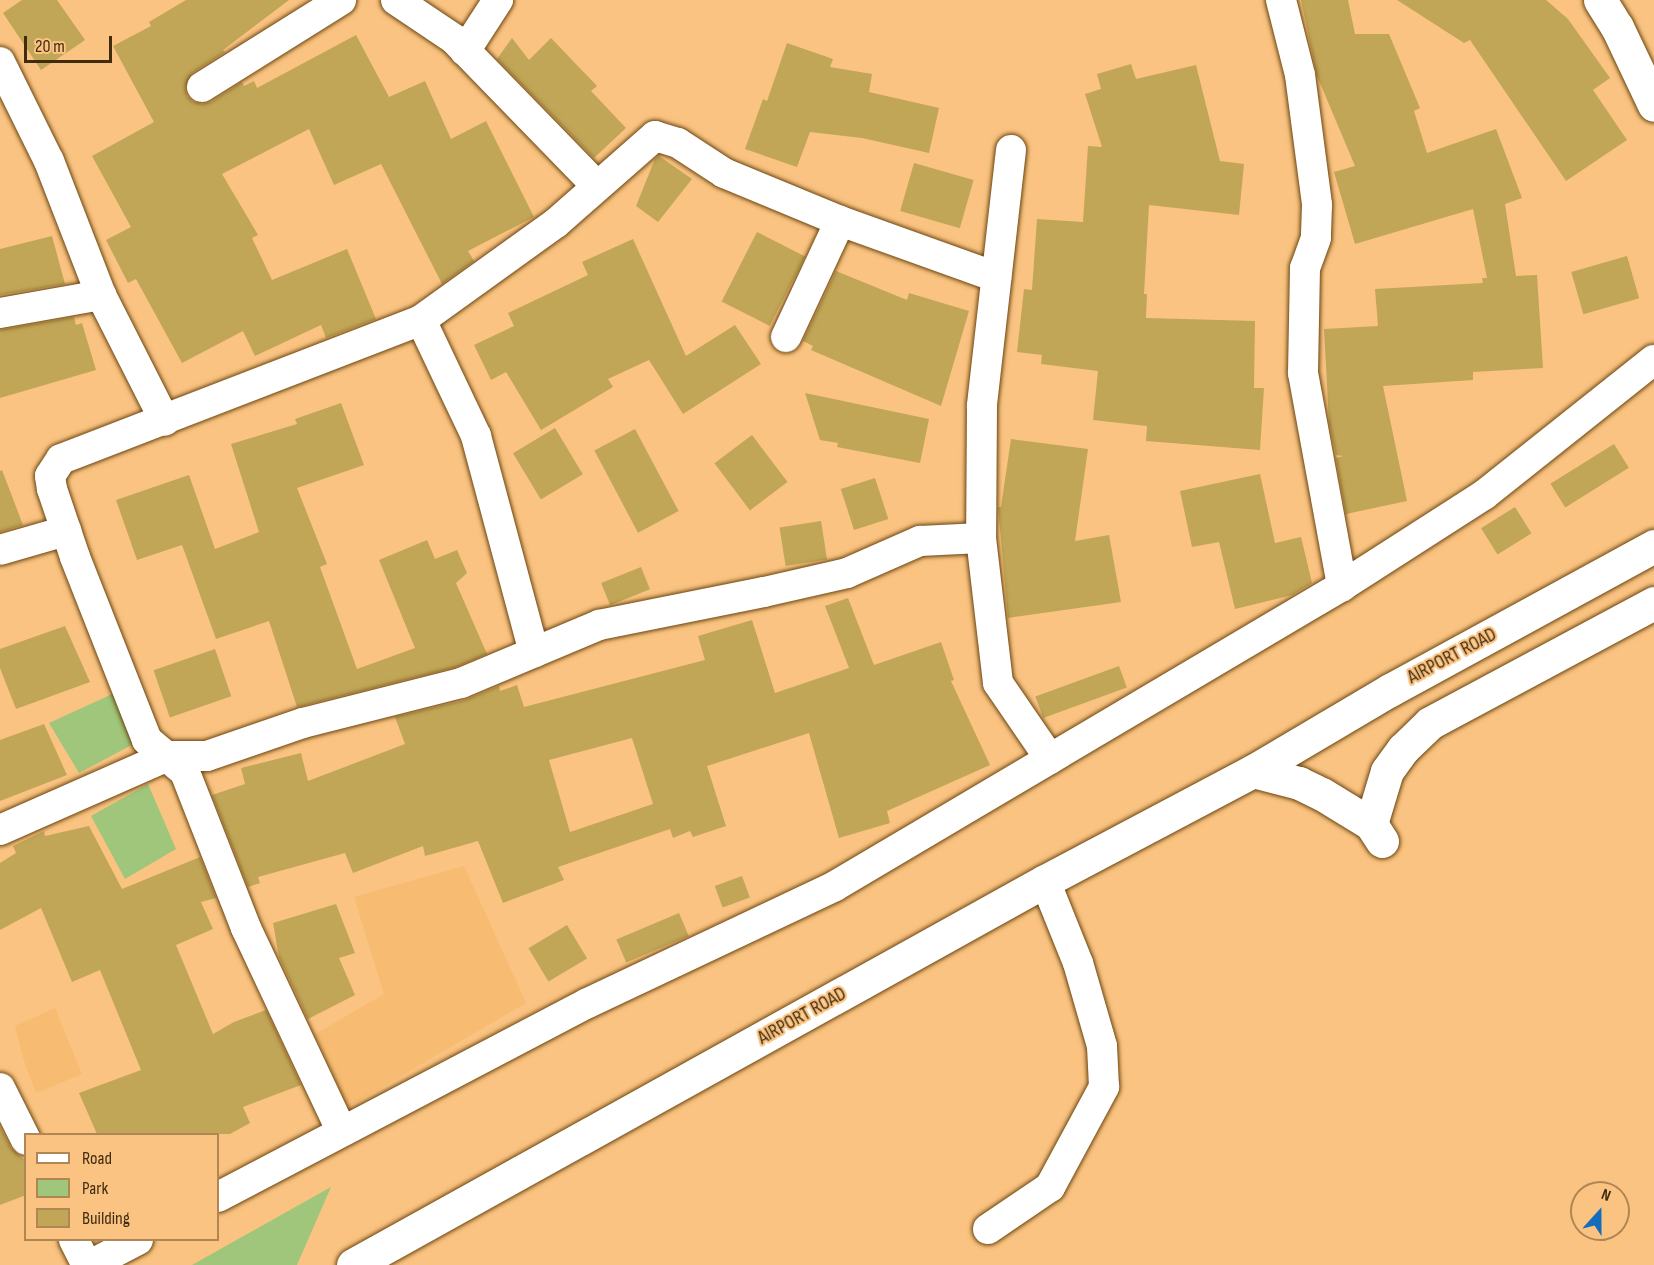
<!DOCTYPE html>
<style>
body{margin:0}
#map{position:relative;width:1654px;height:1265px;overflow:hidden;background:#fac381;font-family:"Sofia Sans Condensed",sans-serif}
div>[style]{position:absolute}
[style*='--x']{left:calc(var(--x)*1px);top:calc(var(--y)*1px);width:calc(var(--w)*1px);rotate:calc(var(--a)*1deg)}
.built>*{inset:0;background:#f7bb71}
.green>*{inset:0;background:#9fc67a}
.building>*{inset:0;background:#c1a657;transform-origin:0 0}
.roads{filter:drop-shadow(0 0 2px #6b450f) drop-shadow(0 0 2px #6b450f)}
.minor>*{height:30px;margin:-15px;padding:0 15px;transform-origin:15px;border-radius:15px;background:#fff}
.major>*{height:33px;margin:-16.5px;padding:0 16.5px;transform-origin:16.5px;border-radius:16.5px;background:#fff}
span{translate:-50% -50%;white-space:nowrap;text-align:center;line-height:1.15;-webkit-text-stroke:4.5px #fac381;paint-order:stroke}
.street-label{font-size:20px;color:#412c10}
.legend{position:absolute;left:24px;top:1133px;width:195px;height:108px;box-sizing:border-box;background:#fac381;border:2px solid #b08754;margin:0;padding:8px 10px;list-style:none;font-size:18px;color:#412c10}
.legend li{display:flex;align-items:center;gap:12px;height:30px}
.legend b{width:30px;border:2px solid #b08754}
.north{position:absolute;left:1570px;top:1181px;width:60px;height:60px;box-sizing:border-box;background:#fac381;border:2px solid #b08754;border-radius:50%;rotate:21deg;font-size:16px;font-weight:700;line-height:24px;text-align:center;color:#412c10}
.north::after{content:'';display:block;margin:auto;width:21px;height:27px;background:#136dba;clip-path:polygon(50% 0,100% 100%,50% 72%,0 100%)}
.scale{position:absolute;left:24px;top:36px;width:88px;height:27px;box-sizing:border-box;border:3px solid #412c10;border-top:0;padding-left:8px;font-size:18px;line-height:21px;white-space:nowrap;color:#412c10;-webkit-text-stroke:4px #fac381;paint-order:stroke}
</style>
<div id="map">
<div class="built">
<i style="clip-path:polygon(464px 866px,526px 1003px,348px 1107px,315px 1034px,384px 994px,354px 897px)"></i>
<i style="clip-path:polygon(55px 1008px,82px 1074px,36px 1093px,23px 1058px,15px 1026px)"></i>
</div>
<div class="green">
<i style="clip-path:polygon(121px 690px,141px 740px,79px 773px,49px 723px)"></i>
<i style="clip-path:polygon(148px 784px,176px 849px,125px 879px,91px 816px)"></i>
<i style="clip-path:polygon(331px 1187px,297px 1265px,192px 1265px)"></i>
</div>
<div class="building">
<i style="clip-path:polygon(22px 0,57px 0,85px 40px,41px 70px,3px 13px)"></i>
<i style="clip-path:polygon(186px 0,289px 0,223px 50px,225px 52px,192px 73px,185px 87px,187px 96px,193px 102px,202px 104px,211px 102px,242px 82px,244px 86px,254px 81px,257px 88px,356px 35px,389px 97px,425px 81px,451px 139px,486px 121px,534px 217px,468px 251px,474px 261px,442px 284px,381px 164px,334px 185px,309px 129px,222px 174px,258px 235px,252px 238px,272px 280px,347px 249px,376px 319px,326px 338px,321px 325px,255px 356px,243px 331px,182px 363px,136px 279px,128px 283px,106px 240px,131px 227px,92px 156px,154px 122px,113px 46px,151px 26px,149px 22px)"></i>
<i style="clip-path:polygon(1301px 0,1348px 0,1355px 34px,1389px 34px,1420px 108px,1414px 111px,1427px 153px,1496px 129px,1522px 198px,1505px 204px,1516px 276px,1537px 275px,1543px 368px,1473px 372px,1473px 380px,1383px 386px,1407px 501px,1346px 514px,1336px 458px,1343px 456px,1336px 455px,1329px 422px,1324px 329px,1378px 326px,1375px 289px,1483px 283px,1482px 278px,1487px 278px,1473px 209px,1355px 244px,1334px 172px,1355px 166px,1317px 76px)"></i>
<i style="clip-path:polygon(1397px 0,1546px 0,1568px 19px,1610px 78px,1593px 90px,1627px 140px,1566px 181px,1470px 40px,1464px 43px)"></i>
<i style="clip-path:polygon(512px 38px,529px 60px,551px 38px,597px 86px,591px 91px,626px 128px,594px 158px,497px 59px)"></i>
<i style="clip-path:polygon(787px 43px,833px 59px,830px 67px,872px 74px,869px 92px,939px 108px,929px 153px,862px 138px,810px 132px,797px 167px,745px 149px,763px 99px,767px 101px)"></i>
<i style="clip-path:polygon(1131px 64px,1136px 79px,1196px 65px,1220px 161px,1244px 164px,1239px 215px,1149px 205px,1144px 294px,1147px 294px,1146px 318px,1255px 321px,1254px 388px,1264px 388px,1260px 450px,1146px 441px,1147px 426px,1093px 420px,1098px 371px,1041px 364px,1042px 355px,1017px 352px,1024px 289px,1032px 290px,1037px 219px,1083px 222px,1088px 146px,1102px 147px,1085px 94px,1101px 89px,1097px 74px)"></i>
<i style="clip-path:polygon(659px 156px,692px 179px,658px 222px,636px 206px,655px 159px)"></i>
<i style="left:914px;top:163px;width:62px;height:50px;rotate:16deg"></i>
<i style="left:757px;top:232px;width:54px;height:78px;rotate:27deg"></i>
<i style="clip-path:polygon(52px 236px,65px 284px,0 295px,0 249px)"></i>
<i style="clip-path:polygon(633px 239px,686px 356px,735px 325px,761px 364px,683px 414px,649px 360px,608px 379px,613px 387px,541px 430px,506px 372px,491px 380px,474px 345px,514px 326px,508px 313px,588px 275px,582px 262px)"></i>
<i style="left:1627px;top:256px;width:44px;height:58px;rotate:74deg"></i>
<i style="clip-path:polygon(836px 271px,907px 300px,909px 293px,969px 311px,941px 406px,811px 350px,813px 346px,803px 341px)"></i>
<i style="clip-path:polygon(74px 317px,76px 325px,82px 323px,96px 370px,0 398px,0 330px)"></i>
<i style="clip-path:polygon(805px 393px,929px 419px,920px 463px,837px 447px,838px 443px,820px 440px)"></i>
<i style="clip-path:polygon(341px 403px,364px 465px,297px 488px,327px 564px,320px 567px,357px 669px,415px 648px,379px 560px,427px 540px,435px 559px,457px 550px,467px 573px,456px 583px,487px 654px,456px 667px,297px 707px,269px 621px,216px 639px,182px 545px,137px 560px,116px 500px,189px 475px,215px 549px,259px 532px,231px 444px,297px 424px,295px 419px)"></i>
<i style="left:555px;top:428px;width:54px;height:49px;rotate:59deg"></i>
<i style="left:635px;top:429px;width:93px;height:46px;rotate:62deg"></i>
<i style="left:752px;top:435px;width:59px;height:47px;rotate:53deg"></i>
<i style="clip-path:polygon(1011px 439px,1088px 449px,1075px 541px,1109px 535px,1121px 602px,1008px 618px,998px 507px,1001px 507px)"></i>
<i style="left:1614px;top:444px;width:28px;height:75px;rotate:58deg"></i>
<i style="clip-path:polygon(2px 470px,23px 525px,0 532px,0 471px)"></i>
<i style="clip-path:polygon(1260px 474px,1275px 543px,1301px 537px,1312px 583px,1292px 595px,1235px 609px,1219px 542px,1192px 547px,1180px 491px)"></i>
<i style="left:875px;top:478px;width:43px;height:36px;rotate:72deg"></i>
<i style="left:1515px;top:507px;width:31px;height:40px;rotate:58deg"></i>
<i style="left:821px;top:521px;width:39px;height:42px;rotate:81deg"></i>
<i style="left:641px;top:567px;width:24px;height:43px;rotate:68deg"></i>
<i style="clip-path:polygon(evenodd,848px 598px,874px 665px,941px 642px,954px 680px,951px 681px,990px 765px,887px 811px,890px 823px,839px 838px,809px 733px,707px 766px,726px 826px,693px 837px,690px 831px,673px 838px,670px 829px,558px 867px,564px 880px,503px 903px,478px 841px,425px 856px,423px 846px,353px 873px,345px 853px,258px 877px,260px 883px,248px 887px,212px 795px,245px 784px,241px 768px,301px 753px,308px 781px,405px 744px,395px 717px,465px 700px,499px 686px,500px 691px,517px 685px,524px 707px,705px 660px,698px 636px,752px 620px,775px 693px,849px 668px,825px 606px,848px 598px,632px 738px,653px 804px,570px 832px,549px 760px,632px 738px)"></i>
<i style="clip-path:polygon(65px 626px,90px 682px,16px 709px,0 668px,0 649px)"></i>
<i style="left:215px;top:649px;width:50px;height:65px;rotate:71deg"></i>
<i style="left:1119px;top:666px;width:23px;height:89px;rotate:70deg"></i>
<i style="clip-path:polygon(44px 724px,67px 775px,0 801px,0 740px)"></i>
<i style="clip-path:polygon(89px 826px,122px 889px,200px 857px,216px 898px,201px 902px,213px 929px,176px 945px,213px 1034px,234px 1022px,266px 1010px,301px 1085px,243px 1107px,250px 1123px,230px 1134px,97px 1134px,79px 1093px,141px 1070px,100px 970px,72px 982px,41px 908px,0 930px,0 863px,16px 853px,13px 846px,44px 831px,45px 836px)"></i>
<i style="left:742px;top:876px;width:23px;height:29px;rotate:70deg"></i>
<i style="clip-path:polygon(336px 904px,355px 953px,339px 958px,355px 995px,308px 1019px,279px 957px,273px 923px)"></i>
<i style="left:679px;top:913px;width:25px;height:68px;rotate:67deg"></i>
<i style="left:567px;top:925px;width:39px;height:45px;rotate:59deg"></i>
<i style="clip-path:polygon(0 1127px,11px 1148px,26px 1161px,26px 1195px,0 1205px)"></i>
</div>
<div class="roads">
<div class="minor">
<i style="--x:396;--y:0;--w:70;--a:33.9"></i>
<i style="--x:454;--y:39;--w:205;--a:45.8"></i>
<i style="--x:1281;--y:0;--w:77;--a:75.8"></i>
<i style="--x:1300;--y:75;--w:131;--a:82.5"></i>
<i style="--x:1317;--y:205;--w:33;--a:92"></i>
<i style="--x:1316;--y:238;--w:32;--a:110"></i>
<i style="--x:1305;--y:268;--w:105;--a:91.1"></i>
<i style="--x:1303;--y:373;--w:217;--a:79.6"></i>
<i style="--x:465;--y:51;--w:61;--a:-57.1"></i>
<i style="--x:0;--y:62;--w:110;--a:63.7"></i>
<i style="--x:49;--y:161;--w:144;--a:68.8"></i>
<i style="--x:101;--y:295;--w:141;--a:63.1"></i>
<i style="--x:202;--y:87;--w:164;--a:-32"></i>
<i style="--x:1011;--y:150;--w:258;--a:96.5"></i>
<i style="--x:982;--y:406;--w:132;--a:90.4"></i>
<i style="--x:981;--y:538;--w:146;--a:83.3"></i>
<i style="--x:998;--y:683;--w:92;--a:55.6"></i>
<i style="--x:0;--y:313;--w:103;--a:-10.1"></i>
<i style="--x:421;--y:320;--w:128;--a:64.6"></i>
<i style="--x:476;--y:436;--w:224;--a:75"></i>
<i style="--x:786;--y:337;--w:128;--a:-65"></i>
<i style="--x:0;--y:550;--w:69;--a:-16.1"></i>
<i style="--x:0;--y:830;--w:184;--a:-23.8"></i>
<i style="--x:168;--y:756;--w:39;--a:0"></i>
<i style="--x:207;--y:756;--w:102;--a:-19"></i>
<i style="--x:303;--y:723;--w:163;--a:-14.2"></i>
<i style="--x:461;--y:683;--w:150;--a:-22.8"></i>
<i style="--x:599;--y:625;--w:168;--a:-11.3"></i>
<i style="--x:764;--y:592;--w:85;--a:-12.9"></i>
<i style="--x:847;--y:573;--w:80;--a:-23.7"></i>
<i style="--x:920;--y:541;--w:61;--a:-2.8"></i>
<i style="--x:0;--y:1088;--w:58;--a:63.4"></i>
<i style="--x:341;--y:1130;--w:223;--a:-115.2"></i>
<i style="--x:246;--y:928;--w:168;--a:-111.4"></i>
<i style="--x:185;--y:772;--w:50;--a:-139.9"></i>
<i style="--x:147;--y:740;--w:197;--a:-111.5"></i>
<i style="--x:75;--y:557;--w:72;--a:-108.7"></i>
<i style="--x:52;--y:489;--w:13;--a:-99"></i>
<i style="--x:50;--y:476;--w:20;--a:-57"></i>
<i style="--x:61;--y:459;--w:386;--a:-21.1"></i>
<i style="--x:421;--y:320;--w:166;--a:-35.7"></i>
<i style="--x:556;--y:223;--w:132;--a:-41.3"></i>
<i style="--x:655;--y:136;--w:24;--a:17"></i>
<i style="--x:678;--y:143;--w:55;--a:33.1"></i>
<i style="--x:724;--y:173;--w:126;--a:22.5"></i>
<i style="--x:840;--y:221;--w:166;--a:19.7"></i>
<i style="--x:218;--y:1197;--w:418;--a:-27.7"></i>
<i style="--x:588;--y:1003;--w:273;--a:-25.3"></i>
<i style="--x:835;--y:886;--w:589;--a:-30.61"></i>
<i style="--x:1342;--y:586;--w:169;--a:-32.7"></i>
<i style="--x:1484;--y:495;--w:217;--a:-38.5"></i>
<i style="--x:988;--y:1229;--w:75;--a:-34.1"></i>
<i style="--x:1050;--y:1187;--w:114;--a:-61.6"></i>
<i style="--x:1104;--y:1087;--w:41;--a:-92.8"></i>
<i style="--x:1102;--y:1046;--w:86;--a:-106.1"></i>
<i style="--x:1078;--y:963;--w:88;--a:-111.9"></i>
<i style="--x:74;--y:1240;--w:28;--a:63"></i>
<i style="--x:90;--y:1265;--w:54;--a:-27.5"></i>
</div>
<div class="major">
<i style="--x:1600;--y:0;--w:32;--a:58"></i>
<i style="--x:1617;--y:27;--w:86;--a:64.6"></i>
<i style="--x:1253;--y:771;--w:48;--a:14.6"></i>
<i style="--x:1299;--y:783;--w:25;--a:26"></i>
<i style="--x:1322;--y:794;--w:57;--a:31.5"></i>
<i style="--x:1382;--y:841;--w:20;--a:-123"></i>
<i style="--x:1371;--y:824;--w:55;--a:-73.2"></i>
<i style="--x:1387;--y:771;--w:27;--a:-54"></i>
<i style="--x:1403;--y:749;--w:37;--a:-44"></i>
<i style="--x:1430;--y:723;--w:254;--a:-28.2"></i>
<i style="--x:353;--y:1265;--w:791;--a:-29.03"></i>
<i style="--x:1045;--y:881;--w:235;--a:-27.9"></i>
<i style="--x:1253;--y:771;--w:159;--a:-30.6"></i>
<i style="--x:1390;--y:690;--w:301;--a:-28.6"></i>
</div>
</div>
<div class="street-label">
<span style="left:1452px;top:656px;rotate:-28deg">AIRPORT ROAD</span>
<span style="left:802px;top:1016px;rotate:-29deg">AIRPORT ROAD</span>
</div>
<ul class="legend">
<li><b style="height:8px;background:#fff"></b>Road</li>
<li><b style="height:16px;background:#9fc67a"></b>Park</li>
<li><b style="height:16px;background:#c1a657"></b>Building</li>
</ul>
<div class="north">N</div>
<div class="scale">20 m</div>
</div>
